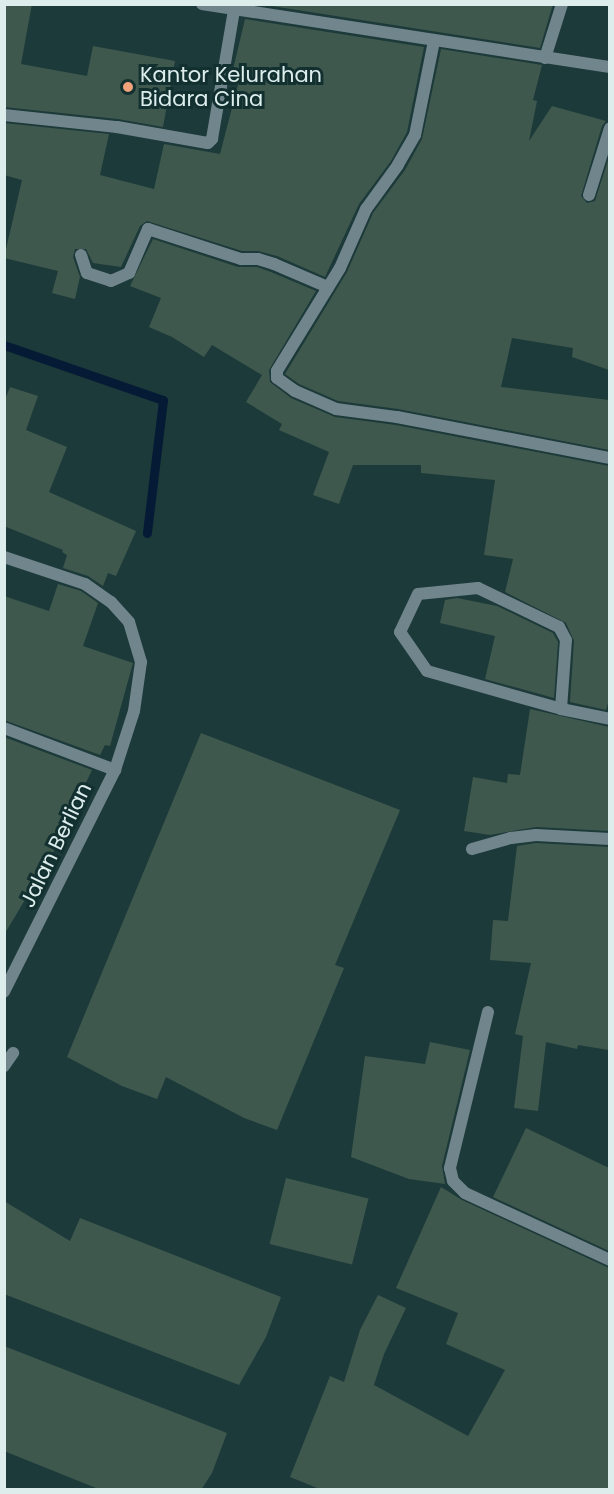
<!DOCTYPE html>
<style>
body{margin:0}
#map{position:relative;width:614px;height:1494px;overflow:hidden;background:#1d3a3a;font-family:Poppins,sans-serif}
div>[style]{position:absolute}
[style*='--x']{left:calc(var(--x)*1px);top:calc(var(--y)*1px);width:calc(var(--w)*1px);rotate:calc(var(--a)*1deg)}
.stream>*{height:9px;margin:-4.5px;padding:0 4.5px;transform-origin:4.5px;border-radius:4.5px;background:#051b35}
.building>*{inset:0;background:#3f584d;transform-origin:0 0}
.minor>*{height:12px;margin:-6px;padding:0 6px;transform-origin:6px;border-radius:6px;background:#71858d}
.dots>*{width:16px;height:16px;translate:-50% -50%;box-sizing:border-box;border:3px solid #123030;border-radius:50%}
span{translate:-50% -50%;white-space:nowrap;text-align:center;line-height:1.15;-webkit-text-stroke:6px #123030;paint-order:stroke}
.poi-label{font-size:21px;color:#dcedec}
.left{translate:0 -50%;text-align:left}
.street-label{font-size:21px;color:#dcedec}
.frame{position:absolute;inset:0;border:6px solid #dcedec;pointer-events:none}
</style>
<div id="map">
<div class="stream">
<i style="--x:4;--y:345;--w:168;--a:19.1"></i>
<i style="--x:163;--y:400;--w:134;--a:96.9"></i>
</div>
<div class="building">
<i style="clip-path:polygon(4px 4px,32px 4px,21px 64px,87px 76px,93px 46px,175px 61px,163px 127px,118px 119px,4px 107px)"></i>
<i style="clip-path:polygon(259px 4px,553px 4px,540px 48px)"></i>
<i style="clip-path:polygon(245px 19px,424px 47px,407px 132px,391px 161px,359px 204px,325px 277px,277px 256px,258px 251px,242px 251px,147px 221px,140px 226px,121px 267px,93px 263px,86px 249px,75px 249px,73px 257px,80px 277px,75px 299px,52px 293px,58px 271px,4px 258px,22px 180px,4px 175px,4px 123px,109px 134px,100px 175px,154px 189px,164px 144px,220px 154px,239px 81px,231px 78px)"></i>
<i style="clip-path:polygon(441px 49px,542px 65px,533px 100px,537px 101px,529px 141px,552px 106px,606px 121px,602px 126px,581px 196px,587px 203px,595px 201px,609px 157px,609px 370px,572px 357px,573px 348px,512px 338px,501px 387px,609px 400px,609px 450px,398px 409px,338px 401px,299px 384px,285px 374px,347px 272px,373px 213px,405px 170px,422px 139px)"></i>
<i style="clip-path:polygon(153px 239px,238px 267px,257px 267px,271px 272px,316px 291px,269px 370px,270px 382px,291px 398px,335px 417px,396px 425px,609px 466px,609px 700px,606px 710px,570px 702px,574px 641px,566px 623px,505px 592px,513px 559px,484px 555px,495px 480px,421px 473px,421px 465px,353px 465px,339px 504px,313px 495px,329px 452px,279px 430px,282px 424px,246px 402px,262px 375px,212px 345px,204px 357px,172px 337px,149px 327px,161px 298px,130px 286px)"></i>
<i style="clip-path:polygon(10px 387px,38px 396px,26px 430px,67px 447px,49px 492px,136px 531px,116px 576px,108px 573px,103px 586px,88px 576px,63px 568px,67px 555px,62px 552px,63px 550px,4px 526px,4px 402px)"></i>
<i style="clip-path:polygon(58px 584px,81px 591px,98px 603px,83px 646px,133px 663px,110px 746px,105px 745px,100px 755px,4px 720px,4px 596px,49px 611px)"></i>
<i style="clip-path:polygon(457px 598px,497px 606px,553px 633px,558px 642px,554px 698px,485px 679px,495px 636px,440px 623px,445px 600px)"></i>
<i style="clip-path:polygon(530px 709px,609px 727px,609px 831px,536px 827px,490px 835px,464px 831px,473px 777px,507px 783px,508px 774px,520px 775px)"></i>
<i style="clip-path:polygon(201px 733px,400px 810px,335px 965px,344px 968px,277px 1130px,244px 1118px,166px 1077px,157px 1099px,122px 1086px,67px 1057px)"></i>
<i style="clip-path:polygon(4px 737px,92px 770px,62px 833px,64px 834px,4px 935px)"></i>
<i style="clip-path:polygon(536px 843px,609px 847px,609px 1050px,578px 1045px,577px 1049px,546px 1042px,538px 1111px,514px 1108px,523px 1036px,515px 1034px,531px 963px,490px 960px,493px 920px,508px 921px,517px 846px)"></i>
<i style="clip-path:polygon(430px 1042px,470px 1050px,442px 1166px,445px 1184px,409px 1179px,351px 1157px,365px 1056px,425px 1064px)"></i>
<i style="clip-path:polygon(526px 1128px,609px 1168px,609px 1251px,493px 1197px)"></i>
<i style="left:286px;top:1178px;width:85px;height:68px;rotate:14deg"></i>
<i style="clip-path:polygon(441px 1187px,462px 1200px,609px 1268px,609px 1490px,322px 1490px,290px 1477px,330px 1376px,344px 1382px,360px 1330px,378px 1295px,406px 1308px,384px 1354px,374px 1385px,468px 1436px,505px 1370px,446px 1344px,458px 1313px,396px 1288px)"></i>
<i style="clip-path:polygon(4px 1201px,70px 1241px,80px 1218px,281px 1297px,266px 1337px,239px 1385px,4px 1294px)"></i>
<i style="clip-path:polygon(4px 1346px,227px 1433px,212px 1473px,201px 1490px,101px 1490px,4px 1451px)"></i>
</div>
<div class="minor">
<i style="--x:202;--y:4;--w:413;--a:8.8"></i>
<i style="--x:434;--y:41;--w:96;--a:101.4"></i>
<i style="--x:415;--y:135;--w:34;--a:120"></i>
<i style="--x:398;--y:165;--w:54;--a:126"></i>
<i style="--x:366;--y:209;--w:64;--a:113.8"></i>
<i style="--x:340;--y:268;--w:121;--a:121.5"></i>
<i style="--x:277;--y:371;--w:7;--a:90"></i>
<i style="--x:277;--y:378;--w:22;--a:36"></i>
<i style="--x:295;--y:391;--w:45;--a:23.7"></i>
<i style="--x:336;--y:409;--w:62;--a:7.5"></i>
<i style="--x:397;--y:417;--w:217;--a:10.9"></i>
<i style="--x:545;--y:58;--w:57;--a:-72.5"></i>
<i style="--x:4;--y:115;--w:114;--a:6.1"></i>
<i style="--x:117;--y:127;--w:92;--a:10"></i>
<i style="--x:208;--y:143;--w:6;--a:-45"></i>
<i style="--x:212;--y:139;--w:131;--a:-80.3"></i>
<i style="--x:589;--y:195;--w:70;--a:-72.6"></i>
<i style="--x:81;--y:255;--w:19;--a:72"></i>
<i style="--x:87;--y:273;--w:25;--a:18"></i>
<i style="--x:111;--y:281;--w:20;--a:-24"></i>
<i style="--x:129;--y:273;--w:48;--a:-66.6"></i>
<i style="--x:148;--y:229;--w:98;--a:17.9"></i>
<i style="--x:241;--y:259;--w:17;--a:0"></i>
<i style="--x:258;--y:259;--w:17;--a:17"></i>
<i style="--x:274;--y:264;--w:59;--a:23.1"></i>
<i style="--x:4;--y:557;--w:85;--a:18.4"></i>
<i style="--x:85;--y:584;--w:32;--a:35"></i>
<i style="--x:111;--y:602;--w:27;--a:48"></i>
<i style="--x:129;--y:622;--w:42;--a:73.3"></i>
<i style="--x:141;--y:662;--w:49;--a:98.1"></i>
<i style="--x:134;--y:711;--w:62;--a:107.9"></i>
<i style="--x:115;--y:770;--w:248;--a:116.6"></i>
<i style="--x:561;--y:709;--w:69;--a:-85.9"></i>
<i style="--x:566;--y:640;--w:15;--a:-118"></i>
<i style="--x:559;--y:627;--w:90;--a:-154.3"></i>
<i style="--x:478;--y:588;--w:60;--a:174.3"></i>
<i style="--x:418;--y:594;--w:42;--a:115.3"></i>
<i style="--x:400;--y:632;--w:47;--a:55.3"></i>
<i style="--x:427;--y:671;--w:139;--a:15.8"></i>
<i style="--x:561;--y:709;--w:50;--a:11.5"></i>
<i style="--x:4;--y:728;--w:119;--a:20.7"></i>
<i style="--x:472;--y:849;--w:41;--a:-15.8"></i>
<i style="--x:511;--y:838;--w:25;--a:-7"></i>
<i style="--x:536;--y:835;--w:74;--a:3.1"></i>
<i style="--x:488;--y:1012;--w:161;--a:103.7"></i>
<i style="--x:450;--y:1168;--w:13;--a:77"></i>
<i style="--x:453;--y:1181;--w:17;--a:45"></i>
<i style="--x:465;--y:1193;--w:160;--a:24.8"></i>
<i style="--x:4;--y:1066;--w:16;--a:-55"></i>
</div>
<div class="dots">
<i style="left:128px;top:87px;background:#f0a27a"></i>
</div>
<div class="poi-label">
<span class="left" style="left:140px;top:87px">Kantor Kelurahan<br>Bidara Cina</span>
</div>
<div class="street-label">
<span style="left:56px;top:845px;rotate:-64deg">Jalan Berlian</span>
</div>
<div class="frame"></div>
</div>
